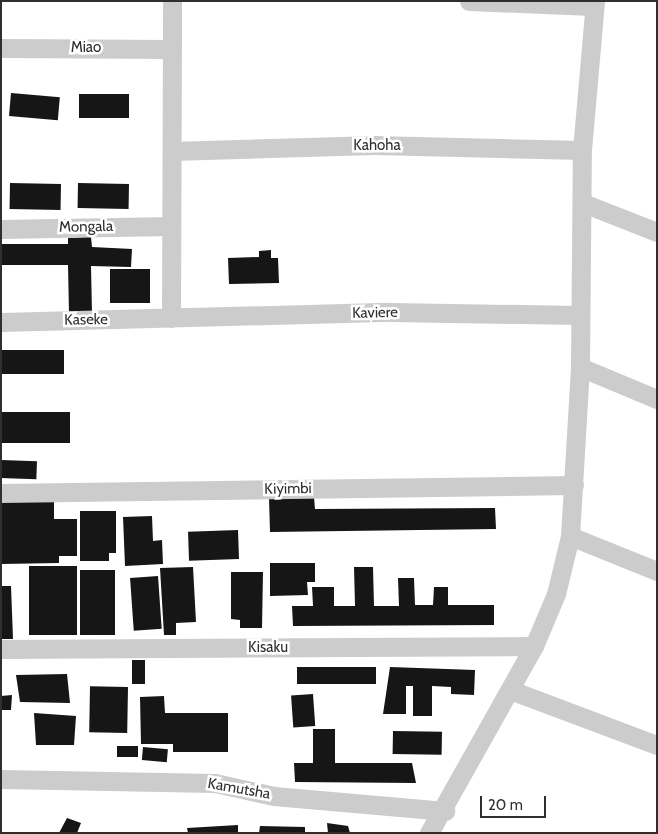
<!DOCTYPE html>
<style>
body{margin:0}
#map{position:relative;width:658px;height:834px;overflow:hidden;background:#fff;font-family:Cabin,sans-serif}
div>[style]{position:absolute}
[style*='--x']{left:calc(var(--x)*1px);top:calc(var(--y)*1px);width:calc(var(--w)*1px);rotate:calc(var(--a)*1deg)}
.building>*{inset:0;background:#161616;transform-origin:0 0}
.minor>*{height:19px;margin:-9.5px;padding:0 9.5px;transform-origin:9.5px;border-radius:9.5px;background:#ccc}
span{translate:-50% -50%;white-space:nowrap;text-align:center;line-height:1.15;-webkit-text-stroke:5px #fff;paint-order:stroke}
.street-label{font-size:15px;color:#2f2f2f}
.frame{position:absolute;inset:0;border:2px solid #2f2f2f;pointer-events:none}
.scale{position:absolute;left:480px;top:796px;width:66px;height:22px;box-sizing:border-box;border:2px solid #2f2f2f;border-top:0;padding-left:6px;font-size:15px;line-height:18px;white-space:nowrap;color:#2f2f2f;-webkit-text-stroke:4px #fff;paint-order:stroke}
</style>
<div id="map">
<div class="building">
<i style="left:11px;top:93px;width:49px;height:23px;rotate:5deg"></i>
<i style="left:79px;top:94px;width:50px;height:24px"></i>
<i style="left:10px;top:183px;width:51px;height:26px;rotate:1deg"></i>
<i style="left:78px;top:183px;width:51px;height:25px;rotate:1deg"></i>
<i style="clip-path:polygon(91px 237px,92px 247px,132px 249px,131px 267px,91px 266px,92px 313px,69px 313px,68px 265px,1px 265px,1px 244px,68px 244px,68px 238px)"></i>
<i style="clip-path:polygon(271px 250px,271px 258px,278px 258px,279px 283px,229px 284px,228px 258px,259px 257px,259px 251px)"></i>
<i style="left:110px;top:269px;width:40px;height:34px"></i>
<i style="left:1px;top:350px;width:63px;height:24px"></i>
<i style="left:70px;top:412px;width:31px;height:69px;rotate:90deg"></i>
<i style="left:1px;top:460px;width:36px;height:18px;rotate:2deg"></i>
<i style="clip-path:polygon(314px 497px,315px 509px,495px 508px,496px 529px,270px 532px,269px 498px)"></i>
<i style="clip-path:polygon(54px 501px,54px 519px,77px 519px,77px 556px,59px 556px,59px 563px,1px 564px,1px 502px)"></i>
<i style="clip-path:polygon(80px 511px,116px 511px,116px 553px,109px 553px,109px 561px,80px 561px)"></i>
<i style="clip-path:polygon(152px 516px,153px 541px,162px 540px,163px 564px,125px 566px,123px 517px)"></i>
<i style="left:238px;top:530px;width:29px;height:50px;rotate:88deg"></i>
<i style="clip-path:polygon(270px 563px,315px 563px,315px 582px,307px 582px,308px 595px,270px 596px)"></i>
<i style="left:29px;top:566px;width:48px;height:69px"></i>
<i style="clip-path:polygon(193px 567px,196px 622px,176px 623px,176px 635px,164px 635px,160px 568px)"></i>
<i style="clip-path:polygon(354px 567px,373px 567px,374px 606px,399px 606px,398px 578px,414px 578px,415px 605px,433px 605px,434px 587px,448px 587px,448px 605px,494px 605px,494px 625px,293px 626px,292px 606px,313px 606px,312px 587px,334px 587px,334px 606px,355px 606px)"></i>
<i style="left:80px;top:570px;width:35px;height:65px"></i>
<i style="clip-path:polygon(231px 572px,263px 572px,262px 628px,240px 628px,240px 620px,231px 619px)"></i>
<i style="left:158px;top:576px;width:53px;height:28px;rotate:86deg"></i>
<i style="clip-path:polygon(1px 586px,11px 586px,13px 639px,1px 639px)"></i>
<i style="left:132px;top:660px;width:13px;height:24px"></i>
<i style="left:297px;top:667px;width:79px;height:17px"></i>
<i style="clip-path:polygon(390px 667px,475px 670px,474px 695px,451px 694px,451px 687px,432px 686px,432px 716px,413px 716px,413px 686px,406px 686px,406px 714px,383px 714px)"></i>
<i style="clip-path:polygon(67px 674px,70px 703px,20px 702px,16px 675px)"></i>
<i style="left:128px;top:687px;width:46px;height:38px;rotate:91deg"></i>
<i style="left:313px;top:694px;width:32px;height:22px;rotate:86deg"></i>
<i style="clip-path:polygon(12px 695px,11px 710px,1px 710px,1px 696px)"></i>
<i style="clip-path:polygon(164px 696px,165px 713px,228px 713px,228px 752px,173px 752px,173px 744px,141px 744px,140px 697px)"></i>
<i style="clip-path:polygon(34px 713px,76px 716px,74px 745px,36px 745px)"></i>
<i style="clip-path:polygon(313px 729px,335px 729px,335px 763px,412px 763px,416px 783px,295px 782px,294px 763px,313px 763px)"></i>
<i style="left:393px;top:731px;width:49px;height:23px;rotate:1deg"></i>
<i style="left:117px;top:746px;width:21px;height:11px"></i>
<i style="left:143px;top:747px;width:25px;height:13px;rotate:5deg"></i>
<i style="clip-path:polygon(67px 818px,81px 823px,77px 833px,59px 833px)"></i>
<i style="clip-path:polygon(327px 823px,348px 826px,350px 833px,328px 833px)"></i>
<i style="clip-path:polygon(238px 825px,238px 833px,188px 833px,187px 828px)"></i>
<i style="clip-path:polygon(260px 826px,305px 827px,305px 833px,259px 833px)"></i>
</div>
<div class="minor">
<i style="--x:469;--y:1;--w:123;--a:2.3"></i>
<i style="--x:1;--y:48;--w:170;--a:0.3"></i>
<i style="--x:172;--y:151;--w:202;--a:-1.7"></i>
<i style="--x:374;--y:145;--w:208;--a:1.4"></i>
<i style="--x:583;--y:203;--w:79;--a:21.4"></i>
<i style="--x:1;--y:229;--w:170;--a:-1"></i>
<i style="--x:171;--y:318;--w:317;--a:-89.8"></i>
<i style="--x:1;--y:322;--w:388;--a:-1.5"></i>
<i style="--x:389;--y:312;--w:191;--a:0.9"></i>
<i style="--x:580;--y:367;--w:83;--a:22.6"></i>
<i style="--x:1;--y:493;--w:573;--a:-0.8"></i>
<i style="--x:570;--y:536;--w:94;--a:21.9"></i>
<i style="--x:1;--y:649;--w:533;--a:-0.32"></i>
<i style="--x:513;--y:691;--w:154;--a:20.6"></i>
<i style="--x:1;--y:779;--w:214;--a:1.1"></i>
<i style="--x:215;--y:783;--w:60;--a:12.4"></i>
<i style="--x:274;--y:796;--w:172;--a:5"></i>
<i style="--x:429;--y:833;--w:214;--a:-60.7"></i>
<i style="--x:534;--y:646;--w:56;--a:-67.1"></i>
<i style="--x:556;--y:594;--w:60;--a:-76.4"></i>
<i style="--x:570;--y:536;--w:169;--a:-86.6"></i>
<i style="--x:580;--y:367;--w:217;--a:-89.5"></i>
<i style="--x:582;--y:150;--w:150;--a:-85"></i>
</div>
<div class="street-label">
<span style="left:86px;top:48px">Miao</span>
<span style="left:377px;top:146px">Kahoha</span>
<span style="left:86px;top:227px;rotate:-1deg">Mongala</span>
<span style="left:375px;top:313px;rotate:-1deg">Kaviere</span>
<span style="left:86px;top:320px;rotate:-1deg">Kaseke</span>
<span style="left:288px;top:489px;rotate:-1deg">Kiyimbi</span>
<span style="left:268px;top:648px">Kisaku</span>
<span style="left:239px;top:789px;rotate:10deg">Kamutsha</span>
</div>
<div class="frame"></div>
<div class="scale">20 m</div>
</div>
